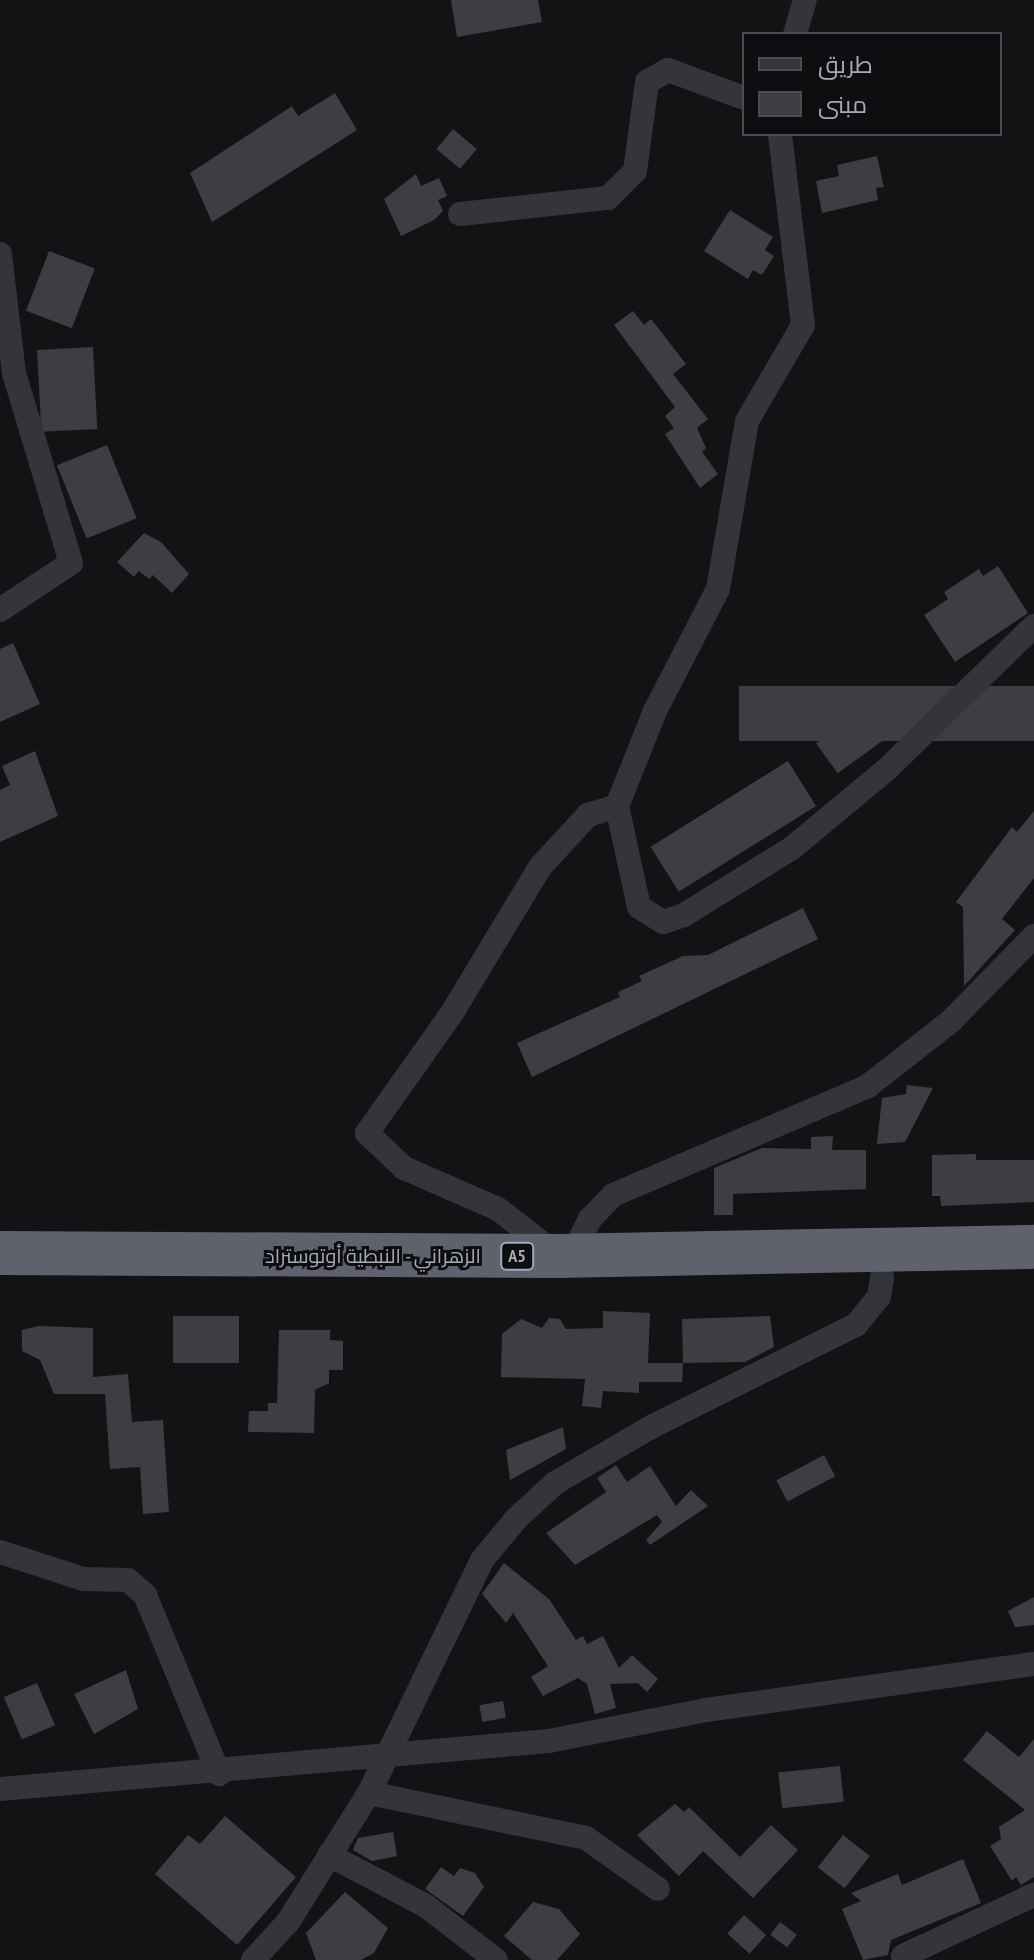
<!DOCTYPE html>
<meta charset="utf-8">
<style>
body{margin:0}
#map{position:relative;width:1034px;height:1960px;overflow:hidden;background:#131315;font-family:"PT Sans Narrow",Cairo,sans-serif}
div>[style]{position:absolute}
[style*='--x']{left:calc(var(--x)*1px);top:calc(var(--y)*1px);width:calc(var(--w)*1px);rotate:calc(var(--a)*1deg)}
.building>*{inset:0;background:#3d3e42;transform-origin:0 0}
.street>*{height:24px;margin:-12px;padding:0 12px;transform-origin:12px;border-radius:12px;background:#34353a}
.highway>*{height:44px;margin:-22px;padding:0 22px;transform-origin:22px;border-radius:22px;background:#5f626c}
span{translate:-50% -50%;white-space:nowrap;text-align:center;line-height:1.15;-webkit-text-stroke:6px #0e0e10;paint-order:stroke}
.shield-label span{padding:2px 6px;background:#0e0e10;border:2px solid;border-radius:6px;-webkit-text-stroke-width:0}
.shield-label{font-size:18px;color:#a4a9b6;font-weight:700}
.street-label{font-size:20px;color:#a4a9b6}
.legend{position:absolute;left:742px;top:32px;width:260px;height:104px;box-sizing:border-box;background:#0e0e10;border:2px solid #4a4c52;margin:0;padding:10px 14px;list-style:none;font-size:24px;color:#a4a9b6}
.legend li{display:flex;align-items:center;gap:16px;height:40px}
.legend b{width:40px;border:2px solid #4a4c52}
</style>
<div id="map">
<div class="building">
<i style="clip-path:polygon(451px 0,538px 0,542px 22px,457px 37px)"></i>
<i style="clip-path:polygon(335px 93px,357px 130px,212px 222px,190px 173px,292px 106px,298px 116px)"></i>
<i style="left:453px;top:129px;width:31px;height:26px;rotate:40deg"></i>
<i style="clip-path:polygon(877px 156px,884px 187px,876px 188px,878px 200px,822px 213px,816px 181px,839px 176px,837px 165px)"></i>
<i style="clip-path:polygon(416px 174px,421px 186px,439px 178px,447px 196px,438px 200px,443px 211px,434px 220px,401px 236px,384px 199px)"></i>
<i style="clip-path:polygon(730px 210px,773px 237px,765px 250px,774px 256px,762px 275px,753px 270px,748px 279px,704px 251px)"></i>
<i style="left:49px;top:251px;width:49px;height:64px;rotate:21deg"></i>
<i style="clip-path:polygon(633px 311px,644px 325px,651px 319px,686px 364px,673px 374px,708px 419px,697px 428px,706px 448px,702px 452px,718px 474px,700px 488px,665px 434px,674px 428px,665px 416px,675px 407px,614px 325px)"></i>
<i style="left:93px;top:347px;width:82px;height:56px;rotate:87deg"></i>
<i style="left:107px;top:445px;width:79px;height:54px;rotate:68deg"></i>
<i style="clip-path:polygon(144px 533px,161px 542px,189px 574px,172px 593px,153px 575px,149px 579px,139px 571px,134px 577px,117px 562px)"></i>
<i style="clip-path:polygon(998px 566px,1028px 613px,955px 662px,924px 615px,948px 599px,944px 592px,979px 569px,983px 576px)"></i>
<i style="clip-path:polygon(13px 643px,40px 704px,0 722px,0 649px)"></i>
<i style="left:1034px;top:686px;width:55px;height:295px;rotate:90deg"></i>
<i style="left:888px;top:691px;width:37px;height:89px;rotate:54deg"></i>
<i style="clip-path:polygon(35px 751px,58px 816px,0 842px,0 790px,10px 785px,2px 766px)"></i>
<i style="left:788px;top:761px;width:53px;height:162px;rotate:58deg"></i>
<i style="clip-path:polygon(1034px 811px,1034px 878px,1002px 919px,1015px 930px,964px 986px,963px 907px,956px 902px,1012px 827px,1017px 832px)"></i>
<i style="clip-path:polygon(803px 908px,818px 939px,532px 1077px,517px 1043px,620px 997px,618px 992px,642px 981px,639px 976px,683px 956px,708px 955px)"></i>
<i style="clip-path:polygon(907px 1085px,933px 1088px,905px 1142px,877px 1144px,882px 1098px,906px 1094px)"></i>
<i style="clip-path:polygon(833px 1136px,832px 1150px,866px 1150px,866px 1189px,733px 1194px,733px 1215px,714px 1215px,714px 1168px,762px 1148px,811px 1149px,811px 1137px)"></i>
<i style="clip-path:polygon(976px 1154px,976px 1160px,1034px 1160px,1034px 1202px,941px 1206px,940px 1196px,932px 1196px,932px 1155px)"></i>
<i style="clip-path:polygon(603px 1311px,650px 1313px,648px 1363px,683px 1363px,682px 1319px,770px 1316px,774px 1347px,745px 1362px,683px 1363px,682px 1382px,639px 1382px,639px 1393px,603px 1391px,601px 1408px,582px 1406px,585px 1379px,501px 1377px,502px 1334px,521px 1319px,542px 1328px,549px 1318px,560px 1319px,566px 1329px,603px 1328px)"></i>
<i style="left:239px;top:1316px;width:47px;height:66px;rotate:90deg"></i>
<i style="clip-path:polygon(38px 1326px,93px 1328px,93px 1377px,128px 1374px,132px 1422px,163px 1420px,169px 1512px,143px 1514px,140px 1467px,110px 1469px,105px 1394px,54px 1394px,40px 1360px,22px 1351px,22px 1330px)"></i>
<i style="clip-path:polygon(279px 1330px,330px 1330px,330px 1340px,343px 1341px,343px 1370px,329px 1370px,329px 1383px,315px 1390px,314px 1433px,248px 1432px,249px 1411px,268px 1411px,268px 1403px,277px 1403px)"></i>
<i style="clip-path:polygon(563px 1427px,566px 1449px,510px 1480px,506px 1450px)"></i>
<i style="left:824px;top:1455px;width:24px;height:54px;rotate:62deg"></i>
<i style="clip-path:polygon(616px 1465px,627px 1482px,650px 1466px,676px 1506px,691px 1490px,708px 1506px,650px 1545px,646px 1540px,662px 1522px,657px 1515px,575px 1565px,546px 1533px,606px 1492px,597px 1478px)"></i>
<i style="clip-path:polygon(504px 1563px,549px 1599px,576px 1640px,583px 1636px,587px 1644px,603px 1636px,619px 1668px,632px 1655px,658px 1679px,647px 1692px,638px 1683px,610px 1684px,616px 1708px,595px 1714px,587px 1684px,578px 1678px,543px 1696px,531px 1677px,548px 1666px,513px 1613px,506px 1623px,482px 1594px)"></i>
<i style="clip-path:polygon(1034px 1597px,1034px 1625px,1015px 1627px,1008px 1611px)"></i>
<i style="clip-path:polygon(126px 1670px,138px 1709px,94px 1734px,74px 1694px)"></i>
<i style="left:37px;top:1683px;width:46px;height:36px;rotate:67deg"></i>
<i style="left:503px;top:1701px;width:17px;height:24px;rotate:80deg"></i>
<i style="clip-path:polygon(987px 1731px,1019px 1757px,1034px 1739px,1034px 1877px,1021px 1885px,1016px 1877px,1012px 1881px,990px 1846px,1001px 1839px,999px 1827px,1025px 1810px,963px 1760px)"></i>
<i style="left:840px;top:1766px;width:36px;height:62px;rotate:84deg"></i>
<i style="clip-path:polygon(675px 1804px,684px 1812px,689px 1807px,740px 1857px,771px 1825px,798px 1850px,753px 1898px,703px 1851px,679px 1876px,637px 1835px)"></i>
<i style="clip-path:polygon(225px 1816px,296px 1877px,237px 1945px,155px 1874px,188px 1835px,200px 1844px)"></i>
<i style="clip-path:polygon(393px 1832px,397px 1856px,372px 1861px,353px 1850px,358px 1838px)"></i>
<i style="left:843px;top:1835px;width:34px;height:41px;rotate:38deg"></i>
<i style="clip-path:polygon(963px 1859px,981px 1903px,891px 1940px,888px 1955px,863px 1960px,842px 1909px,861px 1901px,851px 1893px,898px 1874px,902px 1885px)"></i>
<i style="clip-path:polygon(441px 1867px,454px 1876px,460px 1868px,475px 1873px,484px 1887px,463px 1916px,425px 1889px)"></i>
<i style="clip-path:polygon(345px 1892px,388px 1928px,374px 1953px,361px 1960px,316px 1960px,306px 1933px)"></i>
<i style="clip-path:polygon(533px 1902px,559px 1909px,580px 1934px,557px 1960px,532px 1960px,504px 1936px)"></i>
<i style="left:744px;top:1915px;width:30px;height:25px;rotate:42deg"></i>
<i style="left:780px;top:1922px;width:21px;height:16px;rotate:37deg"></i>
</div>
<div class="street">
<i style="--x:795;--y:34;--w:35;--a:-74"></i>
<i style="--x:460;--y:214;--w:149;--a:-6.2"></i>
<i style="--x:608;--y:198;--w:38;--a:-45"></i>
<i style="--x:635;--y:171;--w:90;--a:-82.3"></i>
<i style="--x:647;--y:82;--w:24;--a:-30"></i>
<i style="--x:668;--y:70;--w:81;--a:20.2"></i>
<i style="--x:0;--y:254;--w:120;--a:83.3"></i>
<i style="--x:14;--y:373;--w:198;--a:73.3"></i>
<i style="--x:71;--y:563;--w:85;--a:146.5"></i>
<i style="--x:617;--y:806;--w:103;--a:77.7"></i>
<i style="--x:639;--y:907;--w:28;--a:32"></i>
<i style="--x:663;--y:922;--w:22;--a:-18"></i>
<i style="--x:684;--y:915;--w:127;--a:-31.8"></i>
<i style="--x:792;--y:848;--w:124;--a:-39.7"></i>
<i style="--x:887;--y:769;--w:205;--a:-44.2"></i>
<i style="--x:556;--y:1254;--w:73;--a:-142.2"></i>
<i style="--x:498;--y:1209;--w:103;--a:-156.4"></i>
<i style="--x:404;--y:1168;--w:51;--a:-136.6"></i>
<i style="--x:367;--y:1133;--w:147;--a:-54.7"></i>
<i style="--x:452;--y:1013;--w:170;--a:-58.9"></i>
<i style="--x:540;--y:867;--w:71;--a:-47.3"></i>
<i style="--x:588;--y:815;--w:30;--a:-17"></i>
<i style="--x:617;--y:806;--w:102;--a:-68.2"></i>
<i style="--x:655;--y:711;--w:137;--a:-62.7"></i>
<i style="--x:718;--y:589;--w:170;--a:-80.2"></i>
<i style="--x:747;--y:421;--w:111;--a:-59.7"></i>
<i style="--x:803;--y:325;--w:192;--a:-96.9"></i>
<i style="--x:572;--y:1255;--w:40;--a:-63.4"></i>
<i style="--x:590;--y:1219;--w:33;--a:-46"></i>
<i style="--x:613;--y:1195;--w:277;--a:-23.1"></i>
<i style="--x:868;--y:1086;--w:105;--a:-38.1"></i>
<i style="--x:951;--y:1021;--w:119;--a:-45.7"></i>
<i style="--x:0;--y:1552;--w:87;--a:18"></i>
<i style="--x:83;--y:1579;--w:45;--a:1.3"></i>
<i style="--x:128;--y:1580;--w:23;--a:41"></i>
<i style="--x:145;--y:1595;--w:194;--a:67.5"></i>
<i style="--x:0;--y:1789;--w:551;--a:-5"></i>
<i style="--x:549;--y:1741;--w:160;--a:-11.2"></i>
<i style="--x:706;--y:1710;--w:331;--a:-8"></i>
<i style="--x:369;--y:1793;--w:222;--a:11.7"></i>
<i style="--x:586;--y:1838;--w:88;--a:35.3"></i>
<i style="--x:329;--y:1855;--w:110;--a:27.7"></i>
<i style="--x:426;--y:1906;--w:88;--a:37.6"></i>
<i style="--x:903;--y:1956;--w:145;--a:-25"></i>
<i style="--x:253;--y:1960;--w:52;--a:-47.4"></i>
<i style="--x:288;--y:1922;--w:152;--a:-57.9"></i>
<i style="--x:369;--y:1793;--w:259;--a:-64.1"></i>
<i style="--x:482;--y:1560;--w:53;--a:-50.3"></i>
<i style="--x:516;--y:1519;--w:53;--a:-42.7"></i>
<i style="--x:555;--y:1483;--w:113;--a:-30.2"></i>
<i style="--x:653;--y:1426;--w:227;--a:-26.5"></i>
<i style="--x:856;--y:1325;--w:36;--a:-51"></i>
<i style="--x:879;--y:1297;--w:20;--a:-81"></i>
</div>
<div class="highway">
<i style="--x:0;--y:1253;--w:558;--a:0.31"></i>
<i style="--x:558;--y:1256;--w:476;--a:-1.1"></i>
</div>
<div class="shield-label">
<span style="left:517px;top:1256px">A5</span>
</div>
<div class="street-label">
<span style="left:373px;top:1256px">الزهراني - النبطية أوتوستراد</span>
</div>
<ul class="legend">
<li><b style="height:10px;background:#34353a"></b>طريق</li>
<li><b style="height:22px;background:#3d3e42"></b>مبنى</li>
</ul>
</div>
